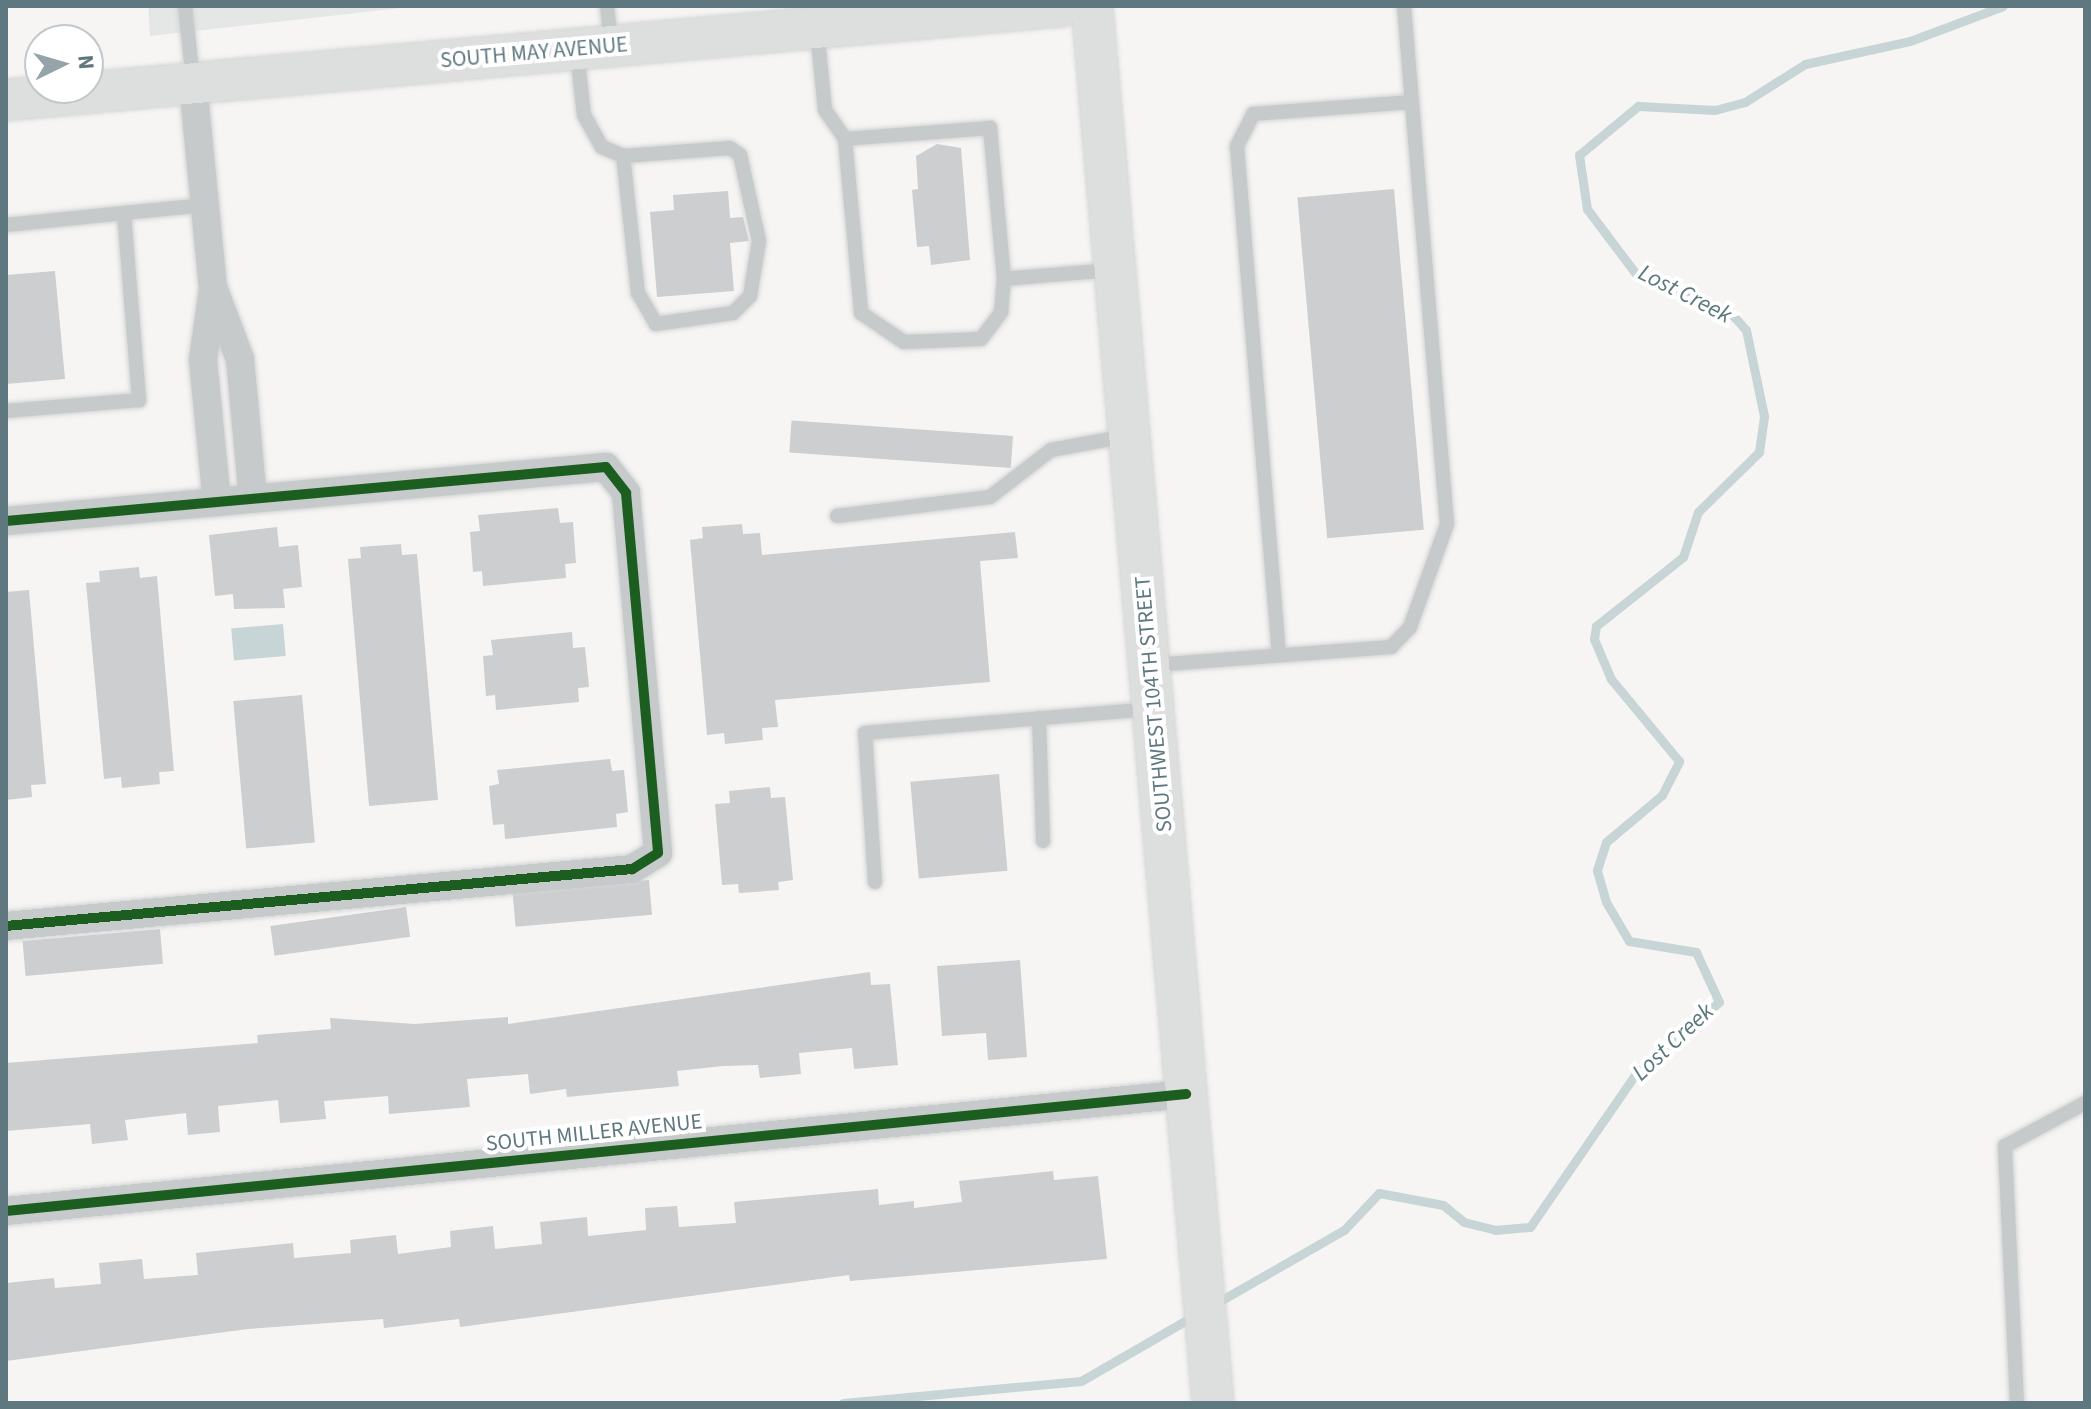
<!DOCTYPE html>
<style>
body{margin:0}
#map{position:relative;width:2091px;height:1409px;overflow:hidden;background:#f6f5f4;font-family:"Source Sans 3",sans-serif}
div>[style]{position:absolute}
[style*='--x']{left:calc(var(--x)*1px);top:calc(var(--y)*1px);width:calc(var(--w)*1px);rotate:calc(var(--a)*1deg)}
.built>*{inset:0;background:#e5e7e6}
.water>*{inset:0;background:#c8d5d6;transform-origin:0 0}
.stream>*{height:9px;margin:-4.5px;padding:0 4.5px;transform-origin:4.5px;border-radius:4.5px;background:#c8d5d6}
.building>*{inset:0;background:#cccecf;transform-origin:0 0}
.roads{filter:drop-shadow(0 0 2px #d2d3d4) drop-shadow(0 0 2px #d2d3d4)}
.service>*{height:14px;margin:-7px;padding:0 7px;transform-origin:7px;border-radius:7px;background:#c7caca}
.minor>*{height:28px;margin:-14px;padding:0 14px;transform-origin:14px;border-radius:14px;background:#c7caca}
.secondary>*{height:40px;margin:-20px;padding:0 20px;transform-origin:20px;border-radius:20px;background:#dddfdf}
.cycleway>*{height:10px;margin:-5px;padding:0 5px;transform-origin:5px;border-radius:5px;background:#1b5e20}
span{translate:-50% -50%;white-space:nowrap;text-align:center;line-height:1.15;-webkit-text-stroke:8px #fff;paint-order:stroke}
.street-label{font-size:22px;color:#5f7880}
.water-label{font-size:24px;color:#5a787c;font-style:italic}
.frame{position:absolute;inset:0;border:8px solid #5f7880;pointer-events:none}
.north{position:absolute;left:24px;top:24px;width:80px;height:80px;box-sizing:border-box;background:#fff;border:2px solid #bfc9cc;border-radius:50%;rotate:85deg;font-size:22px;font-weight:700;line-height:32px;text-align:center;color:#5f7880}
.north::after{content:'';display:block;margin:auto;width:28px;height:36px;background:#94a4a9;clip-path:polygon(50% 0,100% 100%,50% 72%,0 100%)}
</style>
<div id="map">
<div class="built">
<i style="clip-path:polygon(148px 6px,419px 6px,150px 36px)"></i>
</div>
<div class="water">
<i style="left:283px;top:624px;width:32px;height:52px;rotate:85deg"></i>
</div>
<div class="stream">
<i style="--x:1213;--y:1305;--w:151;--a:-29.8"></i>
<i style="--x:1344;--y:1230;--w:51;--a:-46.6"></i>
<i style="--x:1379;--y:1193;--w:65;--a:10.6"></i>
<i style="--x:1443;--y:1205;--w:27;--a:39"></i>
<i style="--x:1464;--y:1222;--w:32;--a:14"></i>
<i style="--x:1495;--y:1230;--w:35;--a:-5"></i>
<i style="--x:1530;--y:1227;--w:185;--a:-55.4"></i>
<i style="--x:1635;--y:1075;--w:111;--a:-41"></i>
<i style="--x:1719;--y:1002;--w:55;--a:-114.7"></i>
<i style="--x:1696;--y:952;--w:68;--a:-170.7"></i>
<i style="--x:1629;--y:941;--w:45;--a:-120.5"></i>
<i style="--x:1606;--y:902;--w:33;--a:-106"></i>
<i style="--x:1597;--y:870;--w:29;--a:-72"></i>
<i style="--x:1606;--y:842;--w:73;--a:-40"></i>
<i style="--x:1662;--y:795;--w:38;--a:-63"></i>
<i style="--x:1679;--y:761;--w:107;--a:-129.7"></i>
<i style="--x:1611;--y:679;--w:43;--a:-113"></i>
<i style="--x:1594;--y:639;--w:13;--a:-81"></i>
<i style="--x:1596;--y:626;--w:111;--a:-38.4"></i>
<i style="--x:1683;--y:557;--w:47;--a:-71.6"></i>
<i style="--x:1698;--y:512;--w:86;--a:-44.5"></i>
<i style="--x:1759;--y:452;--w:36;--a:-82"></i>
<i style="--x:1764;--y:416;--w:88;--a:-101.8"></i>
<i style="--x:1746;--y:330;--w:24;--a:-132"></i>
<i style="--x:1730;--y:312;--w:101;--a:-158"></i>
<i style="--x:1636;--y:274;--w:81;--a:-127"></i>
<i style="--x:1587;--y:209;--w:55;--a:-98.4"></i>
<i style="--x:1579;--y:155;--w:77;--a:-39.7"></i>
<i style="--x:1638;--y:106;--w:77;--a:3"></i>
<i style="--x:1715;--y:110;--w:31;--a:-15"></i>
<i style="--x:1745;--y:102;--w:71;--a:-32.3"></i>
<i style="--x:1805;--y:64;--w:107;--a:-12.4"></i>
<i style="--x:1910;--y:41;--w:99;--a:-20.6"></i>
<i style="--x:843;--y:1403;--w:239;--a:-5.3"></i>
<i style="--x:1081;--y:1381;--w:134;--a:-30"></i>
</div>
<div class="building">
<i style="clip-path:polygon(937px 144px,961px 148px,970px 260px,931px 265px,929px 246px,917px 247px,912px 190px,918px 189px,916px 156px)"></i>
<i style="left:1394px;top:189px;width:342px;height:97px;rotate:85deg"></i>
<i style="clip-path:polygon(728px 191px,730px 218px,743px 217px,749px 241px,730px 243px,734px 291px,657px 297px,650px 212px,674px 210px,673px 195px)"></i>
<i style="clip-path:polygon(55px 271px,65px 379px,6px 384px,6px 275px)"></i>
<i style="left:1013px;top:436px;width:32px;height:222px;rotate:94deg"></i>
<i style="clip-path:polygon(558px 508px,560px 523px,573px 522px,576px 563px,565px 564px,566px 578px,483px 586px,482px 571px,473px 572px,470px 532px,480px 531px,478px 515px)"></i>
<i style="clip-path:polygon(742px 524px,743px 534px,760px 533px,762px 555px,1015px 532px,1018px 558px,980px 561px,990px 682px,775px 700px,778px 727px,762px 728px,763px 740px,725px 744px,724px 733px,707px 735px,690px 540px,703px 538px,702px 527px)"></i>
<i style="clip-path:polygon(277px 527px,279px 547px,298px 545px,302px 587px,283px 589px,285px 608px,234px 609px,233px 594px,215px 596px,209px 535px)"></i>
<i style="clip-path:polygon(401px 544px,402px 555px,417px 554px,438px 800px,369px 806px,348px 559px,361px 558px,360px 547px)"></i>
<i style="clip-path:polygon(139px 567px,140px 578px,157px 576px,174px 771px,159px 772px,160px 784px,122px 788px,121px 777px,104px 779px,86px 583px,100px 582px,99px 571px)"></i>
<i style="clip-path:polygon(29px 590px,46px 784px,31px 785px,32px 797px,6px 800px,6px 592px)"></i>
<i style="clip-path:polygon(572px 632px,573px 648px,585px 647px,589px 687px,578px 688px,579px 702px,496px 710px,495px 695px,486px 696px,483px 656px,493px 655px,491px 640px)"></i>
<i style="left:302px;top:695px;width:148px;height:69px;rotate:85deg"></i>
<i style="clip-path:polygon(610px 759px,612px 771px,624px 770px,628px 812px,616px 814px,617px 827px,505px 839px,504px 824px,493px 825px,489px 786px,499px 784px,497px 770px)"></i>
<i style="left:999px;top:774px;width:97px;height:89px;rotate:85deg"></i>
<i style="clip-path:polygon(770px 787px,771px 798px,785px 797px,793px 880px,778px 882px,779px 890px,739px 893px,738px 884px,722px 885px,715px 804px,730px 803px,729px 791px)"></i>
<i style="left:649px;top:880px;width:35px;height:137px;rotate:85deg"></i>
<i style="left:406px;top:907px;width:30px;height:137px;rotate:82deg"></i>
<i style="left:160px;top:929px;width:35px;height:138px;rotate:85deg"></i>
<i style="clip-path:polygon(1020px 960px,1027px 1057px,988px 1060px,986px 1033px,942px 1036px,937px 966px)"></i>
<i style="clip-path:polygon(870px 972px,871px 985px,890px 984px,898px 1065px,854px 1069px,852px 1048px,799px 1053px,801px 1074px,760px 1078px,758px 1065px,723px 1066px,677px 1071px,679px 1086px,567px 1097px,566px 1089px,530px 1094px,528px 1074px,467px 1079px,470px 1107px,389px 1114px,388px 1096px,324px 1101px,326px 1119px,280px 1123px,278px 1100px,218px 1106px,220px 1132px,188px 1135px,186px 1113px,125px 1120px,128px 1140px,92px 1144px,90px 1124px,6px 1131px,6px 1063px,258px 1043px,257px 1035px,331px 1029px,330px 1018px,415px 1024px,508px 1017px,508px 1024px)"></i>
<i style="clip-path:polygon(1053px 1171px,1054px 1180px,1098px 1176px,1107px 1259px,850px 1281px,849px 1275px,460px 1327px,459px 1319px,384px 1328px,383px 1319px,248px 1329px,6px 1361px,6px 1283px,54px 1278px,55px 1288px,101px 1284px,99px 1263px,142px 1259px,144px 1279px,198px 1275px,196px 1253px,293px 1243px,294px 1258px,351px 1253px,350px 1240px,396px 1235px,398px 1254px,451px 1247px,450px 1231px,493px 1226px,495px 1249px,542px 1244px,540px 1222px,587px 1217px,588px 1236px,646px 1230px,645px 1208px,677px 1206px,679px 1227px,736px 1223px,734px 1202px,878px 1189px,879px 1205px,914px 1201px,914px 1208px,962px 1202px,959px 1181px)"></i>
</div>
<div class="roads">
<div class="service">
<i style="--x:185;--y:6;--w:75;--a:83.9"></i>
<i style="--x:607;--y:6;--w:39;--a:84"></i>
<i style="--x:817;--y:30;--w:80;--a:84.3"></i>
<i style="--x:825;--y:110;--w:35;--a:55"></i>
<i style="--x:845;--y:139;--w:175;--a:84.7"></i>
<i style="--x:861;--y:313;--w:52;--a:34"></i>
<i style="--x:904;--y:342;--w:77;--a:-2.2"></i>
<i style="--x:981;--y:339;--w:34;--a:-53"></i>
<i style="--x:1001;--y:312;--w:33;--a:-85"></i>
<i style="--x:1004;--y:279;--w:152;--a:-95.3"></i>
<i style="--x:990;--y:128;--w:145;--a:175.7"></i>
<i style="--x:577;--y:53;--w:62;--a:83.6"></i>
<i style="--x:584;--y:115;--w:37;--a:61"></i>
<i style="--x:602;--y:147;--w:23;--a:23"></i>
<i style="--x:623;--y:156;--w:107;--a:-4.3"></i>
<i style="--x:730;--y:148;--w:12;--a:35"></i>
<i style="--x:740;--y:155;--w:88;--a:77.5"></i>
<i style="--x:759;--y:241;--w:56;--a:99.3"></i>
<i style="--x:750;--y:296;--w:24;--a:135"></i>
<i style="--x:733;--y:313;--w:78;--a:171.9"></i>
<i style="--x:656;--y:324;--w:36;--a:-120"></i>
<i style="--x:638;--y:293;--w:138;--a:-96.2"></i>
<i style="--x:124;--y:213;--w:82;--a:-5.6"></i>
<i style="--x:6;--y:225;--w:119;--a:-5.8"></i>
<i style="--x:124;--y:213;--w:188;--a:85.4"></i>
<i style="--x:139;--y:400;--w:133;--a:175.3"></i>
<i style="--x:1004;--y:279;--w:107;--a:-4.8"></i>
<i style="--x:837;--y:516;--w:154;--a:-7.1"></i>
<i style="--x:990;--y:497;--w:77;--a:-37.6"></i>
<i style="--x:1051;--y:450;--w:76;--a:-10.6"></i>
<i style="--x:1279;--y:655;--w:511;--a:-94.72"></i>
<i style="--x:1237;--y:146;--w:36;--a:-63"></i>
<i style="--x:1253;--y:114;--w:159;--a:-4.3"></i>
<i style="--x:1153;--y:665;--w:239;--a:-4.3"></i>
<i style="--x:1391;--y:647;--w:28;--a:-46"></i>
<i style="--x:1410;--y:627;--w:109;--a:-70.2"></i>
<i style="--x:1447;--y:524;--w:520;--a:-94.75"></i>
<i style="--x:1039;--y:718;--w:123;--a:88.1"></i>
<i style="--x:875;--y:882;--w:149;--a:-93.8"></i>
<i style="--x:865;--y:733;--w:287;--a:-4.8"></i>
<i style="--x:2017;--y:1403;--w:257;--a:-92.7"></i>
<i style="--x:2005;--y:1146;--w:91;--a:-28.3"></i>
</div>
<div class="minor">
<i style="--x:193;--y:84;--w:206;--a:84.4"></i>
<i style="--x:213;--y:289;--w:72;--a:98"></i>
<i style="--x:203;--y:360;--w:143;--a:84.4"></i>
<i style="--x:214;--y:290;--w:74;--a:69.4"></i>
<i style="--x:240;--y:359;--w:140;--a:84.7"></i>
<i style="--x:6;--y:521;--w:602;--a:-5.14"></i>
<i style="--x:606;--y:467;--w:33;--a:52"></i>
<i style="--x:626;--y:493;--w:361;--a:84.9"></i>
<i style="--x:658;--y:853;--w:31;--a:148"></i>
<i style="--x:632;--y:869;--w:629;--a:174.8"></i>
<i style="--x:6;--y:1211;--w:1186;--a:-5.66"></i>
</div>
<div class="secondary">
<i style="--x:1092;--y:6;--w:1402;--a:85.05"></i>
<i style="--x:6;--y:100;--w:1059;--a:-5.09"></i>
</div>
</div>
<div class="cycleway">
<i style="--x:6;--y:521;--w:602;--a:-5.14"></i>
<i style="--x:606;--y:467;--w:33;--a:52"></i>
<i style="--x:626;--y:493;--w:361;--a:84.9"></i>
<i style="--x:658;--y:853;--w:31;--a:148"></i>
<i style="--x:632;--y:869;--w:629;--a:174.8"></i>
<i style="--x:6;--y:1211;--w:1186;--a:-5.66"></i>
</div>
<div class="street-label">
<span style="left:534px;top:53px;rotate:-5deg">SOUTH MAY AVENUE</span>
<span style="left:1154px;top:704px;rotate:-95deg">SOUTHWEST 104TH STREET</span>
<span style="left:594px;top:1133px;rotate:-6deg">SOUTH MILLER AVENUE</span>
</div>
<div class="water-label">
<span style="left:1685px;top:294px;rotate:27deg">Lost Creek</span>
<span style="left:1673px;top:1042px;rotate:-43deg">Lost Creek</span>
</div>
<div class="frame"></div>
<div class="north">N</div>
</div>
